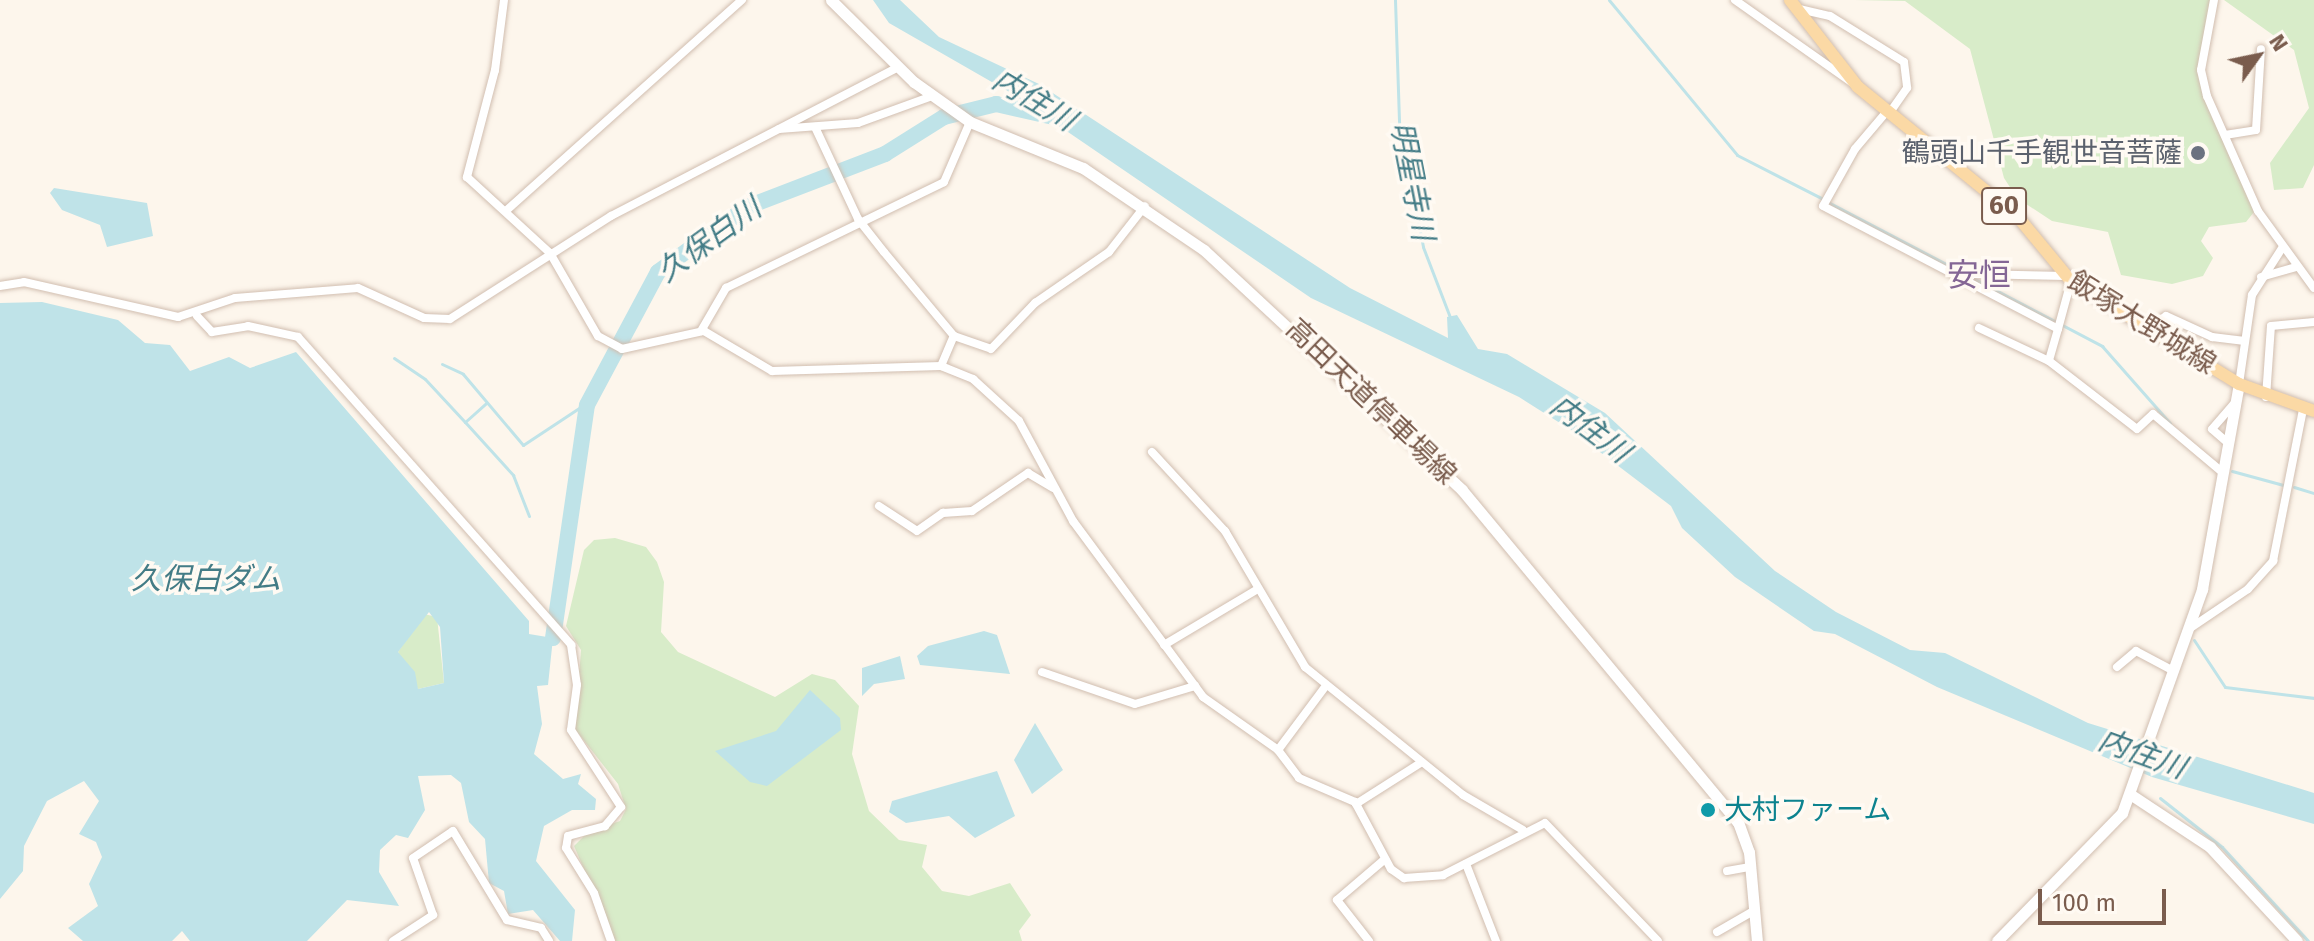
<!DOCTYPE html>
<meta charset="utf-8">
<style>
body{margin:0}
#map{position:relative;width:2314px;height:941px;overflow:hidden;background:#fdf6ec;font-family:"Fira Sans","Noto Sans JP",sans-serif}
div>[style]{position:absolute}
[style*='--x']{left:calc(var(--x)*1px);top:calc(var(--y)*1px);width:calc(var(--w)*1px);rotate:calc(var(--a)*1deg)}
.green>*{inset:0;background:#d8ecc9}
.water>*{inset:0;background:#bfe3e8}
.stream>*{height:3px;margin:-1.5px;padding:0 1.5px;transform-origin:1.5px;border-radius:1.5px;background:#bfe3e8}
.river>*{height:16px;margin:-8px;padding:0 8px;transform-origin:8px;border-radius:8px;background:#bfe3e8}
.roads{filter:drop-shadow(0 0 2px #d1beb0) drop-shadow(0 0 2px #d1beb0)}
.street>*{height:8px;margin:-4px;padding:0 4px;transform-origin:4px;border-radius:4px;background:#fff}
.secondary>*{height:11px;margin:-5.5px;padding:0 5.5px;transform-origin:5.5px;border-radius:5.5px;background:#fff}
.primary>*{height:12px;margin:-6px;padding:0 6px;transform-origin:6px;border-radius:6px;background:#fbd9a5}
.dots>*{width:22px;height:22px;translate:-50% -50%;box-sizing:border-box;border:4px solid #fffaf3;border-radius:50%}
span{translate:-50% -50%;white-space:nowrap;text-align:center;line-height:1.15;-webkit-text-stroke:7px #fffaf3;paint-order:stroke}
.shield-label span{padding:2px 6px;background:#fffaf3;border:2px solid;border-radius:6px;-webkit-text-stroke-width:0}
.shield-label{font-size:26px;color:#7a5c4d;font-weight:700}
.worship-label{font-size:28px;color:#5b616d}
.right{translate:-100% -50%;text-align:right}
.street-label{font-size:28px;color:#7a5c4d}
.culture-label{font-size:28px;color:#0d838f}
.left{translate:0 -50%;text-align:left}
.water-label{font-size:30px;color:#437c86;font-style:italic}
.quarter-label{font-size:32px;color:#846695}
.north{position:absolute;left:2218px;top:16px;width:80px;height:80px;-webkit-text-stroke:6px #fffaf3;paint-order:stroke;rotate:57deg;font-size:22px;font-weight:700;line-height:32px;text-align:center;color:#7a5c4d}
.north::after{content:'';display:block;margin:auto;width:28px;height:36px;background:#7a5c4d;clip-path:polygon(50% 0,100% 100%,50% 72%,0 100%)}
.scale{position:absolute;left:2038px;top:889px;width:128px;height:36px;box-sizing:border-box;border:4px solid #7a5c4d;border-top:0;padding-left:10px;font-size:24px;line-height:28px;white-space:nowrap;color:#7a5c4d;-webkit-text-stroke:6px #fffaf3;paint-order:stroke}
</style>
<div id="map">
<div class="green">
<i style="clip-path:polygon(1854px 0,2211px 0,2197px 73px,2254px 212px,2246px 222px,2209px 227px,2201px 241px,2213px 258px,2203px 276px,2172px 284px,2121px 275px,2108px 232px,2052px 221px,2017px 198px,2004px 178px,1970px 49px,1905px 1px)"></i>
<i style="clip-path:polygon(2224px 0,2314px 0,2314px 165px,2303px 188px,2274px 190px,2270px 163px,2309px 108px,2294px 50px)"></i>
<i style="clip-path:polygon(615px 538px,646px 547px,657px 562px,664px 582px,661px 632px,678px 652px,775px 697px,812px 674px,835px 680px,859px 706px,852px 754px,869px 811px,899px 840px,927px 845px,922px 867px,942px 891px,969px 896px,1010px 883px,1031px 915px,1019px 931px,1022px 941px,615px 941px,574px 846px,588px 832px,620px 821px,626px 809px,618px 784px,575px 729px,581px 650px,566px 626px,584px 550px,594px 540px)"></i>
<i style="clip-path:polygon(424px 614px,437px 617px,444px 683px,418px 689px,398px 652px)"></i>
</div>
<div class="water">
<i style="clip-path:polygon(873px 0,900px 0,939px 37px,1039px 84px,1350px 288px,1448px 338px,1447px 317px,1457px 315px,1478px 349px,1507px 354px,1605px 413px,1775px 571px,1836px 612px,1910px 650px,1945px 653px,2088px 723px,2314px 793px,2314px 824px,2152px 777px,1937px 687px,1835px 634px,1814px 631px,1735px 577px,1682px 528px,1671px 506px,1571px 430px,1519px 397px,1311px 298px,1011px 93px,889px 23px)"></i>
<i style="clip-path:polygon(54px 188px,147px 203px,153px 236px,107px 247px,100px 225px,62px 210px,50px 193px)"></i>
<i style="clip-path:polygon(evenodd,42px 302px,118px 320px,145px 343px,170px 345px,190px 371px,229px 357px,250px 368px,296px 352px,529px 621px,529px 634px,553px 638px,548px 685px,537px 686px,542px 724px,534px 754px,563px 779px,581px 774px,578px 784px,596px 799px,595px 810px,572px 810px,544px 826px,536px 861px,575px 910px,572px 941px,560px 941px,533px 910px,508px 914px,504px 891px,489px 883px,485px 839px,469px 822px,461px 783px,451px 775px,418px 776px,425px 810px,408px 838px,396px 835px,380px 850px,379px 872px,399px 906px,347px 900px,307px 941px,190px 941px,182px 931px,172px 941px,83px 941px,68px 928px,98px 906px,89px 884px,102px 857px,96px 842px,79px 834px,99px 801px,84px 781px,47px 801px,24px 846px,23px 871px,0 899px,0 303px,42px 302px,429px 612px,440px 627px,444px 683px,418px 689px,415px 672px,398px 652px,429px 612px)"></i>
<i style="clip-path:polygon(984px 631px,997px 635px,1010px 674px,920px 665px,917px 656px,928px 646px)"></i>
<i style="clip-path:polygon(900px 656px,905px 679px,874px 684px,862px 696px,862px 668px)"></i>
<i style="clip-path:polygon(810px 690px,840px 718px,841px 730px,767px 786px,750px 782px,715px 751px,776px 731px)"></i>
<i style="clip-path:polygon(1035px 723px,1063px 770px,1032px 794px,1014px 760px)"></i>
<i style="clip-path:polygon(997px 771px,1015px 816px,975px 838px,949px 816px,906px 823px,889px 812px,892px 801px)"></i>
</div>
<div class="stream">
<i style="--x:1395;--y:0;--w:123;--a:88.1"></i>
<i style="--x:1399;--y:123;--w:126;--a:79"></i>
<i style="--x:1423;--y:247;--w:78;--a:69"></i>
<i style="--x:1609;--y:0;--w:201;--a:50.4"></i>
<i style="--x:1737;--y:155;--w:97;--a:27.1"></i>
<i style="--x:1828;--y:202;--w:310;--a:27.7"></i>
<i style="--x:2102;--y:346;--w:103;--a:48.6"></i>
<i style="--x:394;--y:358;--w:37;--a:34"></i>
<i style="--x:425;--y:379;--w:59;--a:47.1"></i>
<i style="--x:465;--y:422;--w:28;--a:-42"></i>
<i style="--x:442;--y:364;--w:23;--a:25"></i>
<i style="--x:463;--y:374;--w:93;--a:49.8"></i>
<i style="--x:523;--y:445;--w:78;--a:-33.5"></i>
<i style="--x:465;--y:422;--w:72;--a:47.8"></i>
<i style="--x:513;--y:475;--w:44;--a:68.7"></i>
<i style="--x:2232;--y:471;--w:57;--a:15.3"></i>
<i style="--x:2294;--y:487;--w:21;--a:17"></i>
<i style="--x:2194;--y:640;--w:56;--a:56.6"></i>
<i style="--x:2225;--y:687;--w:90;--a:7"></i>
<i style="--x:2160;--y:798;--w:79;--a:38.3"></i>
<i style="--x:2222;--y:847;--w:127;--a:47.5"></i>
</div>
<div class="river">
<i style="--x:553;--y:638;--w:235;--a:-81.7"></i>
<i style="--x:587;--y:405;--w:151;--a:-61.9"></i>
<i style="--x:658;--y:272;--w:110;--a:-36.1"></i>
<i style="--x:747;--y:207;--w:148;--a:-21"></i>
<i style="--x:885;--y:154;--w:70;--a:-32.1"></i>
<i style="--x:944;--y:117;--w:54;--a:-14"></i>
<i style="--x:996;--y:104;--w:68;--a:12.8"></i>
</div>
<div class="roads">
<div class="street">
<i style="--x:504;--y:0;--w:71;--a:97.3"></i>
<i style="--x:495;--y:70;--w:111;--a:104.7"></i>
<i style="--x:467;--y:177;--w:113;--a:42.5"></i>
<i style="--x:550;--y:253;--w:96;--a:60"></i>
<i style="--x:598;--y:336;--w:27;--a:28"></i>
<i style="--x:622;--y:349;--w:84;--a:-12.4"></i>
<i style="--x:704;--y:331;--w:79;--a:30.5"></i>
<i style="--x:772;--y:371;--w:169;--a:-1.7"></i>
<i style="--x:941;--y:366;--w:35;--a:22"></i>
<i style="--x:973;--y:379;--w:62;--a:42.4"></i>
<i style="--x:1019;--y:421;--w:114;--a:61.6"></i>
<i style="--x:1073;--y:521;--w:219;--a:53.5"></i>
<i style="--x:1203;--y:697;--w:92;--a:35.2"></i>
<i style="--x:1278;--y:750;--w:35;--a:53"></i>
<i style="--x:1299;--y:778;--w:61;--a:23.2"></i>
<i style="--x:1355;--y:802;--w:76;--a:61.8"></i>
<i style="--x:1391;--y:869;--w:16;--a:35"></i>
<i style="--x:1404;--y:878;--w:39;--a:-4"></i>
<i style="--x:1443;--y:875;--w:114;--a:-27"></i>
<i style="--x:1545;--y:823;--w:163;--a:46.2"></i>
<i style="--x:1735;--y:0;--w:146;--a:35.2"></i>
<i style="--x:2214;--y:0;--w:71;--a:100.5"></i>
<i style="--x:2201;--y:70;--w:27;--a:77"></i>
<i style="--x:2207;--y:96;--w:126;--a:66.1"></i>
<i style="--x:2258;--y:211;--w:95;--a:54"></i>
<i style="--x:1795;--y:8;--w:36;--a:13"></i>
<i style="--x:1830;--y:16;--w:87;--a:31.9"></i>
<i style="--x:1904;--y:62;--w:26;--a:83"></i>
<i style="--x:1907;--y:88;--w:29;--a:125"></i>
<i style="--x:1888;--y:110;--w:51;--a:130.2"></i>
<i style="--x:1855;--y:149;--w:65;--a:119.3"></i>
<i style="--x:1823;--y:206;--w:265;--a:27.6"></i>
<i style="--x:2058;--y:329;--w:33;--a:106"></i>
<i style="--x:2049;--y:361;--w:111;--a:37.7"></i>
<i style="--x:2137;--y:429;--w:22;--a:-43"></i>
<i style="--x:2153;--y:414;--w:90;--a:40"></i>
<i style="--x:815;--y:127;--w:102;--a:64.9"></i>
<i style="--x:858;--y:219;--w:42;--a:51.8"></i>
<i style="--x:884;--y:252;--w:109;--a:50.2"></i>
<i style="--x:954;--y:336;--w:39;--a:19"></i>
<i style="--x:991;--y:349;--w:64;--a:-46.3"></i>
<i style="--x:1035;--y:303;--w:90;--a:-34.6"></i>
<i style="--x:1109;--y:252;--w:58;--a:-52"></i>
<i style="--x:779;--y:129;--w:79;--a:-4.3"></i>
<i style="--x:858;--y:123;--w:79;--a:-20"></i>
<i style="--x:2225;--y:135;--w:31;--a:-9"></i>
<i style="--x:2256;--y:130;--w:81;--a:-86.5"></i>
<i style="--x:508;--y:209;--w:314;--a:-41.8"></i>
<i style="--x:2261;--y:277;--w:37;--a:-16"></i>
<i style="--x:1967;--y:282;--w:9;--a:-58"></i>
<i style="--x:1972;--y:274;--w:93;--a:1.2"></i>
<i style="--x:0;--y:286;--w:24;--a:-9"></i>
<i style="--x:24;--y:282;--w:158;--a:12.8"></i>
<i style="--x:178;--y:317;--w:60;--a:-18.4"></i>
<i style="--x:235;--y:298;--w:123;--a:-4.6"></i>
<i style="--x:358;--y:288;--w:72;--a:24.4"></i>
<i style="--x:424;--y:318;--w:26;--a:2"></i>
<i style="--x:450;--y:319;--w:191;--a:-32.6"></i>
<i style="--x:611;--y:216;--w:323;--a:-27.4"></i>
<i style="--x:197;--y:316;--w:22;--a:47"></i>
<i style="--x:212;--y:332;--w:36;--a:-9"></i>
<i style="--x:248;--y:326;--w:51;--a:12.4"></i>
<i style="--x:298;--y:337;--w:412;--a:48.4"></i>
<i style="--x:571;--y:645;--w:40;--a:81.5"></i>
<i style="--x:577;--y:685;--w:45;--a:97.6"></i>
<i style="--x:571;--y:730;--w:92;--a:57"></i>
<i style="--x:621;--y:807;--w:25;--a:130"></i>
<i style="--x:605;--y:826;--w:38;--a:165"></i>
<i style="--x:568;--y:836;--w:12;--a:99"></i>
<i style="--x:566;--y:848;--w:53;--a:58.1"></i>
<i style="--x:594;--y:893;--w:51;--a:70.5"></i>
<i style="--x:1979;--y:328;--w:77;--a:25.2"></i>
<i style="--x:2058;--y:329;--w:50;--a:-74.8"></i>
<i style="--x:2147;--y:329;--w:23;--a:-34"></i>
<i style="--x:2166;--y:316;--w:51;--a:24.5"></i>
<i style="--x:2212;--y:337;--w:33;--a:7"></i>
<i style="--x:701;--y:331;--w:50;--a:-59.8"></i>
<i style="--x:726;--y:288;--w:242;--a:-25.9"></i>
<i style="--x:944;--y:182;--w:65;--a:-66.6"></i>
<i style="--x:941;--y:366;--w:33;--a:-67"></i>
<i style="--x:2239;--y:384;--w:90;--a:-81.7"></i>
<i style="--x:2252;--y:295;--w:56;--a:-57.4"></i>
<i style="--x:2266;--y:397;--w:71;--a:-86"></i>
<i style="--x:2271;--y:326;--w:43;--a:-5.3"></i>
<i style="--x:2228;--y:443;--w:21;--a:-139"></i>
<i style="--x:2212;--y:429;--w:35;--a:-49"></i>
<i style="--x:1152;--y:452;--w:108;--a:47.3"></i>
<i style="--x:1225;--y:531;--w:158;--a:59.5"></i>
<i style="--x:1305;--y:667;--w:203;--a:39"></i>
<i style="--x:1463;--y:795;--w:69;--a:30.3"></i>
<i style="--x:879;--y:506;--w:45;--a:33.3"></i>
<i style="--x:917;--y:531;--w:32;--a:-35"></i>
<i style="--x:943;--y:513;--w:29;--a:-4"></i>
<i style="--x:972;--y:511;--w:68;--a:-34.2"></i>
<i style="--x:1028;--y:473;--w:29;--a:31"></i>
<i style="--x:2189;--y:629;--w:71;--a:-34.1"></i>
<i style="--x:2248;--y:589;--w:38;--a:-48"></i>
<i style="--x:2273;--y:561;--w:154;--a:-78.8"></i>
<i style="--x:1164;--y:645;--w:109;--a:-30.8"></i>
<i style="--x:2117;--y:667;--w:25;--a:-40"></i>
<i style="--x:2136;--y:651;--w:40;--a:28"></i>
<i style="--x:1042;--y:672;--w:98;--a:19"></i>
<i style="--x:1135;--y:704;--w:63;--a:-16.7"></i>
<i style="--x:1278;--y:750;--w:79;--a:-53.3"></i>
<i style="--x:1356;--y:804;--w:78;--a:-32.5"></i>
<i style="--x:1466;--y:864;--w:83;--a:68.7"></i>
<i style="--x:1727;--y:871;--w:22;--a:-10"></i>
<i style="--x:1717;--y:932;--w:39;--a:-30"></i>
<i style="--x:393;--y:941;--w:48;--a:-33"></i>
<i style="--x:433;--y:915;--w:60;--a:-109.3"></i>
<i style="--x:413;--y:858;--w:48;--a:-34"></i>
<i style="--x:453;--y:831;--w:104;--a:58.8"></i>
<i style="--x:507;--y:920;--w:35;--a:13"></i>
<i style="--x:541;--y:928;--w:15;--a:58"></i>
<i style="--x:1369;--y:941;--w:52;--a:-128"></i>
<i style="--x:1337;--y:900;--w:63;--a:-40.5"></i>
</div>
<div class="secondary">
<i style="--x:831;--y:0;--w:117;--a:44.7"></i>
<i style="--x:914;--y:82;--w:69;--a:35.5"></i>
<i style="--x:970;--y:122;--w:122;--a:22.2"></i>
<i style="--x:1083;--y:168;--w:146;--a:34.1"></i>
<i style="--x:1204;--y:250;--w:352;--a:42.9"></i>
<i style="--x:1462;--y:490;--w:432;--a:50.3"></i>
<i style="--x:1738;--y:822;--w:32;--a:70"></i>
<i style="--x:1749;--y:852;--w:89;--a:84.9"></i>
<i style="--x:2130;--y:794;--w:96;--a:33.5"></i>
<i style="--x:2210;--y:847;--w:128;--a:47.2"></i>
<i style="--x:1997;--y:941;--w:179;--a:-45.7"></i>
<i style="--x:2122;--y:813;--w:238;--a:-70.3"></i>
<i style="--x:2202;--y:589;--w:208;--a:-79.8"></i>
</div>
<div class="primary">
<i style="--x:1790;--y:0;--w:110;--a:52"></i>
<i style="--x:1858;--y:87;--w:206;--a:39.1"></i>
<i style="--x:2018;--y:217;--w:83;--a:50.4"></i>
<i style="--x:2071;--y:281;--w:197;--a:31.5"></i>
<i style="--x:2239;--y:384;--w:80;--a:19.8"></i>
</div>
</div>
<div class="dots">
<i style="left:2198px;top:153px;background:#6b7280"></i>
<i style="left:1708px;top:810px;background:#0f9aa8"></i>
</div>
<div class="shield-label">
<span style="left:2004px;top:206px">60</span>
</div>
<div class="worship-label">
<span class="right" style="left:2182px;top:153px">鶴頭山千手観世音菩薩</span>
</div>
<div class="street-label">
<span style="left:2142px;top:323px;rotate:32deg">飯塚大野城線</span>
<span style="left:1371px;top:402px;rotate:44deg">高田天道停車場線</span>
</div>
<div class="culture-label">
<span class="left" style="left:1724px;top:810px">大村ファーム</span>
</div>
<div class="water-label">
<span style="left:1034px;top:100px;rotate:31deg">内住川</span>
<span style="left:1412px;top:181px;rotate:79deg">明星寺川</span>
<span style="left:709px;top:240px;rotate:-36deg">久保白川</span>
<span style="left:1590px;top:429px;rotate:37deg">内住川</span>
<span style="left:206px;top:579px">久保白ダム</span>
<span style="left:2142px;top:754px;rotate:20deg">内住川</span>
</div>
<div class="quarter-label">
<span style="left:1979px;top:275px">安恒</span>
</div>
<div class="north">N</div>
<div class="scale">100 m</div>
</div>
